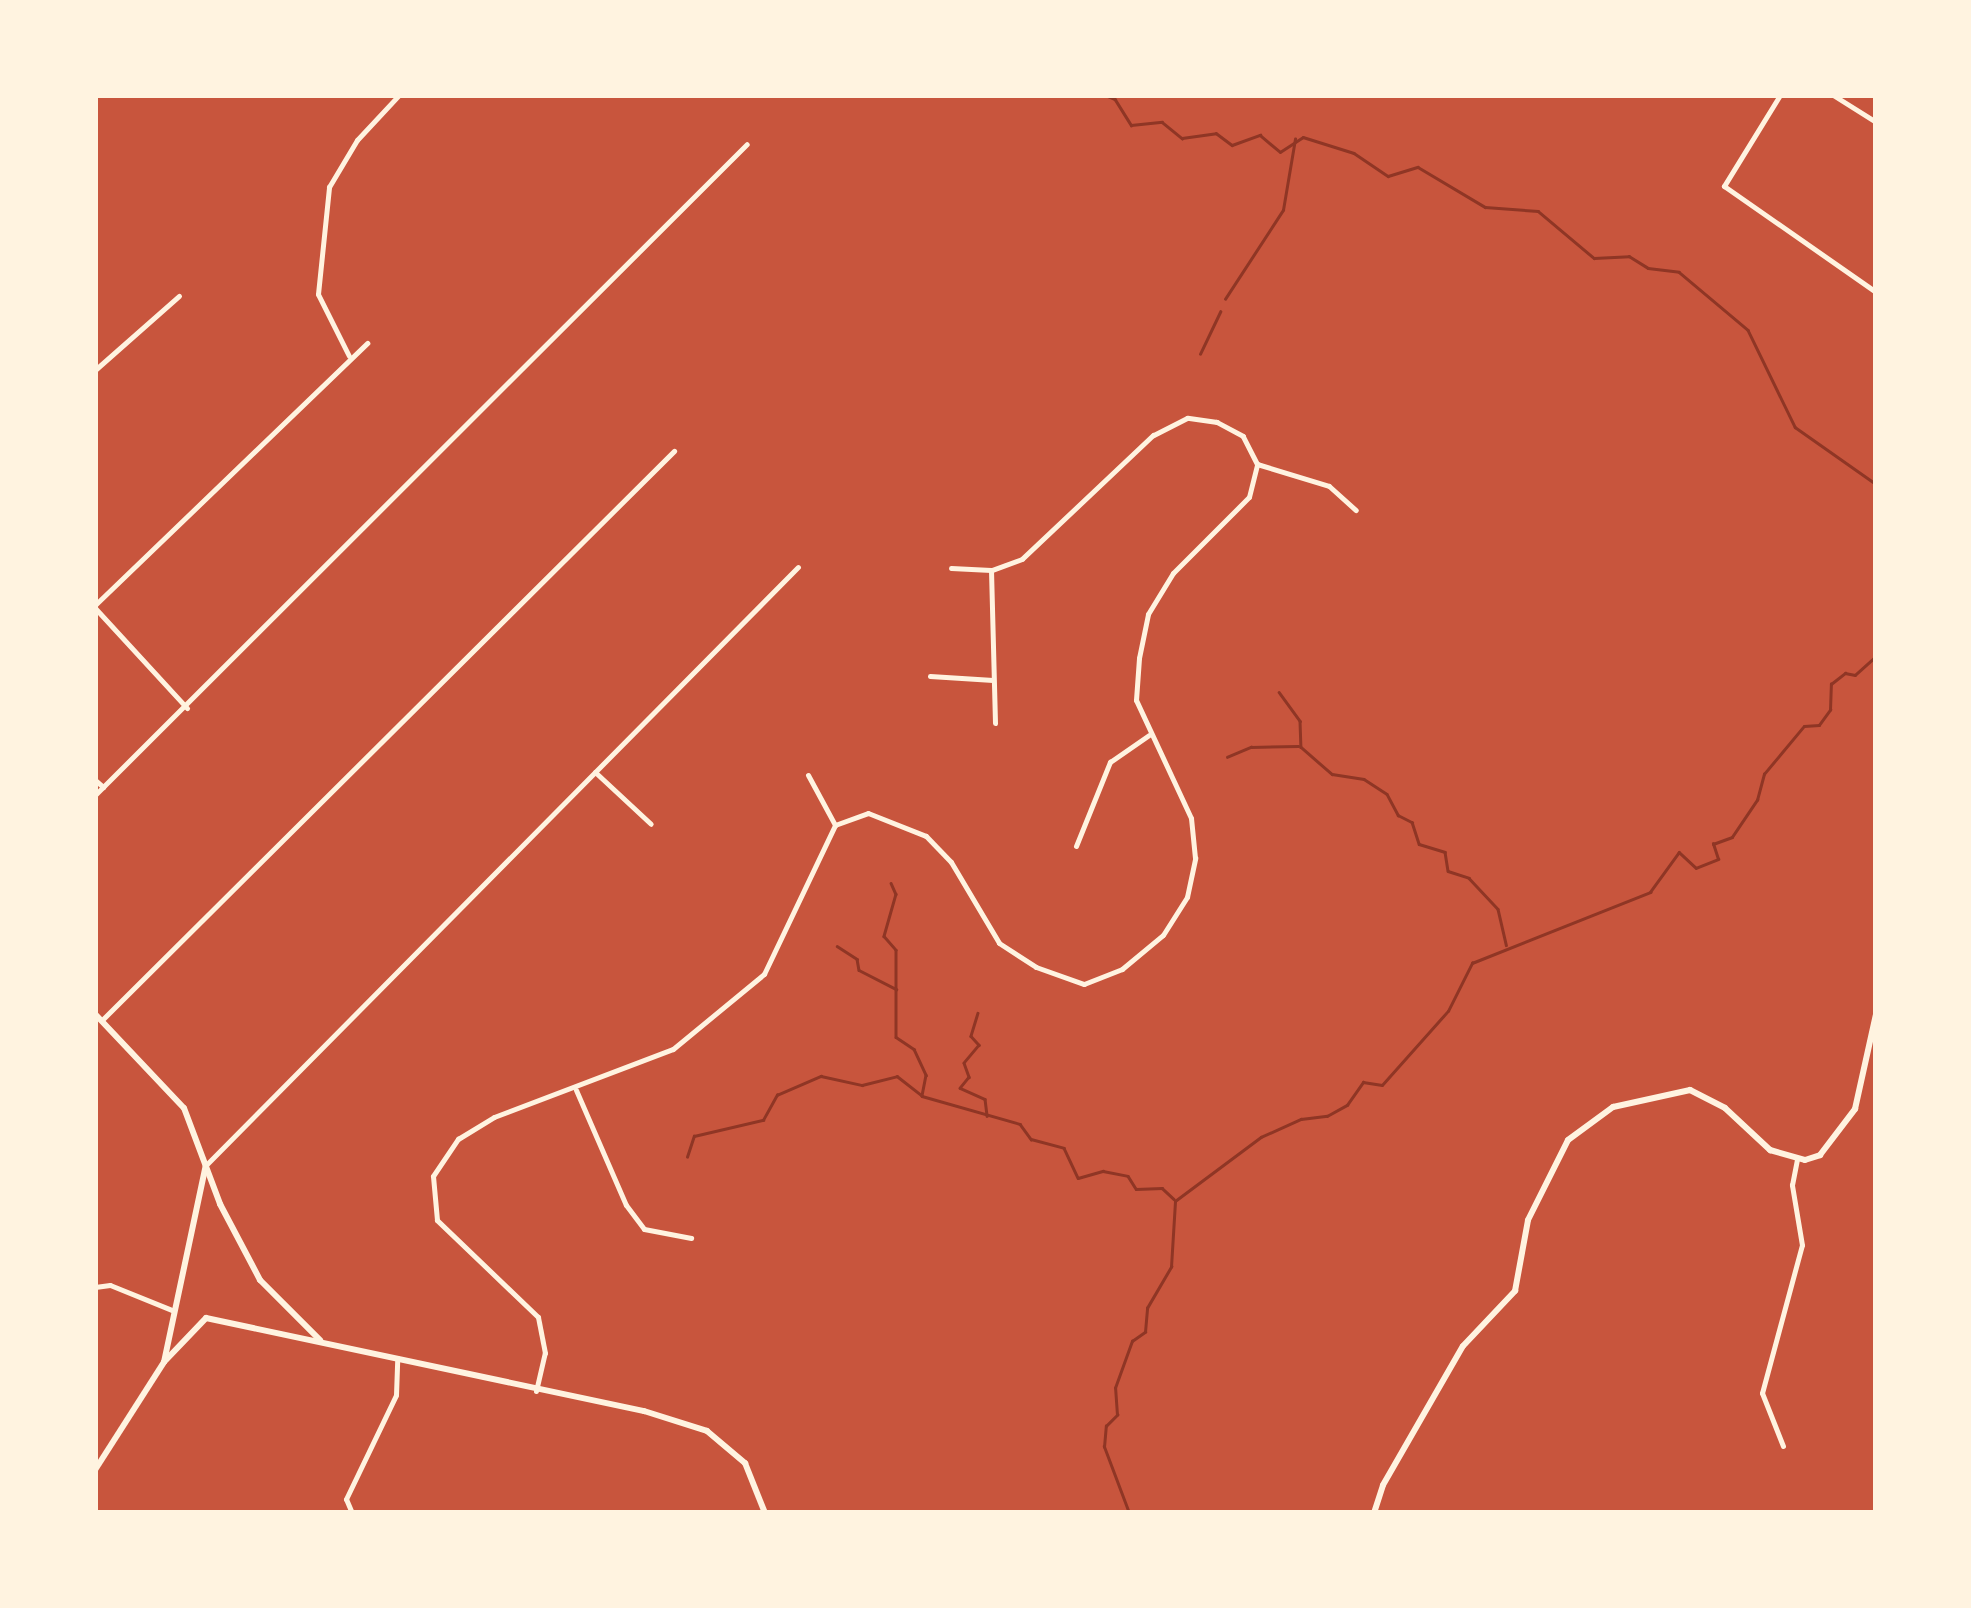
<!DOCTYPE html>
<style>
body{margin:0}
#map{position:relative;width:1971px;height:1608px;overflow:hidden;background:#c8553d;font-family:"Alegreya Sans",sans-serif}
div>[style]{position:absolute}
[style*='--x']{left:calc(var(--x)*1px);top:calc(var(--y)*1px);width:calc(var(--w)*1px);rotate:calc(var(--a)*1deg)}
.stream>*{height:2.5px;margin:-1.25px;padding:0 1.25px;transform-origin:1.25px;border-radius:1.25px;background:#8f3625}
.minor>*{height:5px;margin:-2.5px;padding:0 2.5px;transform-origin:2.5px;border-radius:2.5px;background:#fff3e0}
.tertiary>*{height:6px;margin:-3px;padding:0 3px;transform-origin:3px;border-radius:3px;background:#fff3e0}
span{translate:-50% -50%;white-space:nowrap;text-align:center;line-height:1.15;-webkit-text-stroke:8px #fff3e0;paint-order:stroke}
.frame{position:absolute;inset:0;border:98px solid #fff3e0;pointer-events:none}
</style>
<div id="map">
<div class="stream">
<i style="--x:1105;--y:95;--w:11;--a:22"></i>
<i style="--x:1115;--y:99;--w:31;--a:58"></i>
<i style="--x:1131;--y:125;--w:31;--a:-6"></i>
<i style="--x:1162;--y:122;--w:26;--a:39"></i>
<i style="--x:1182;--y:138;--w:34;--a:-8"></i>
<i style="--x:1216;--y:133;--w:20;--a:37"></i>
<i style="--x:1232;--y:145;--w:30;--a:-20"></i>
<i style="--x:1260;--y:135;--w:26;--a:40"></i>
<i style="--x:1280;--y:152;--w:27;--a:-33"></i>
<i style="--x:1303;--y:137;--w:53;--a:17.4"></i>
<i style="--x:1354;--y:153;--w:41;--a:34.1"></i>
<i style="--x:1388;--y:176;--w:31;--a:-17"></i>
<i style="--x:1418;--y:167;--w:78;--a:30.8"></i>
<i style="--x:1485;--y:207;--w:53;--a:4.3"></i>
<i style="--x:1538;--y:211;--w:73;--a:40"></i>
<i style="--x:1594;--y:258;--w:35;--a:-3"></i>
<i style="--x:1629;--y:256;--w:22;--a:32"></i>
<i style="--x:1648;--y:268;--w:31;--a:7"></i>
<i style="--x:1679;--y:272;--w:90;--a:40"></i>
<i style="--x:1748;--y:330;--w:108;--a:64.1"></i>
<i style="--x:1795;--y:427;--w:99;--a:35.1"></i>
<i style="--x:1225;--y:299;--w:106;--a:-56.9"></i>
<i style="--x:1283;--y:210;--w:72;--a:-80.4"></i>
<i style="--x:1200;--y:354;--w:47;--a:-64.5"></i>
<i style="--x:1279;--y:692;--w:36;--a:54"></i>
<i style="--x:1300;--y:721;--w:26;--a:88"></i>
<i style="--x:1301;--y:747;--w:41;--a:41.1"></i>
<i style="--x:1332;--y:774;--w:32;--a:9"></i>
<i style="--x:1364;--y:779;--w:27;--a:33"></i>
<i style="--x:1387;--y:794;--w:24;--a:62"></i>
<i style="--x:1398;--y:815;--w:16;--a:27"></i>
<i style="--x:1412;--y:822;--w:23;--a:72"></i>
<i style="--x:1419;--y:844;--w:27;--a:17"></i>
<i style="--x:1445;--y:852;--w:19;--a:81"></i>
<i style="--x:1448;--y:871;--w:22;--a:18"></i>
<i style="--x:1469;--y:878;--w:42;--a:46.9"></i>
<i style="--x:1498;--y:909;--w:37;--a:77"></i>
<i style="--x:1227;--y:757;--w:26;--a:-23"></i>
<i style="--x:1251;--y:747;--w:47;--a:-1.2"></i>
<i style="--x:891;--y:883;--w:12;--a:66"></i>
<i style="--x:896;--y:894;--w:44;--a:105.9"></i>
<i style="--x:884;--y:936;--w:18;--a:49"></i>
<i style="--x:896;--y:950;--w:87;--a:90"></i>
<i style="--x:896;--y:1037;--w:22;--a:34"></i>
<i style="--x:914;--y:1049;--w:29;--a:65"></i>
<i style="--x:926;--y:1075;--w:21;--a:101"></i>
<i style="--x:922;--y:1096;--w:102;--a:15.9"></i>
<i style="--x:1020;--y:1124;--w:19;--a:54"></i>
<i style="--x:1031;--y:1139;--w:34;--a:15"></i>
<i style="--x:1064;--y:1148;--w:33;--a:65"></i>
<i style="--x:1078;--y:1178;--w:26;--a:-16"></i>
<i style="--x:1103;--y:1171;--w:25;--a:11"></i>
<i style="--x:1128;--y:1176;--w:15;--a:58"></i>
<i style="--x:1136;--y:1189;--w:26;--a:-2"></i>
<i style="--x:1162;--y:1188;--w:16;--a:43"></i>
<i style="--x:837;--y:946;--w:24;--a:33"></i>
<i style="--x:857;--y:959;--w:11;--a:80"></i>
<i style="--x:859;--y:970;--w:42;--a:27.2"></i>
<i style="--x:978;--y:1013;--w:24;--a:107"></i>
<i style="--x:971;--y:1036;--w:12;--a:48"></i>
<i style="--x:979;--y:1045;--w:23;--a:130"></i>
<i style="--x:964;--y:1063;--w:15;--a:70"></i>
<i style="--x:969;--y:1077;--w:14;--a:129"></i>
<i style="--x:960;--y:1088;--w:27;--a:24"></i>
<i style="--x:985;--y:1099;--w:17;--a:83"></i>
<i style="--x:687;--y:1157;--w:22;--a:-72"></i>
<i style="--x:694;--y:1136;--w:71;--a:-13.1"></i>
<i style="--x:763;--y:1120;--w:29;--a:-61"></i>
<i style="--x:777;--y:1095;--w:48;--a:-23.4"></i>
<i style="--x:821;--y:1076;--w:42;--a:12.4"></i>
<i style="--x:862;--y:1085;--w:36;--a:-14"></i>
<i style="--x:897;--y:1076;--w:31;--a:38"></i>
<i style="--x:1129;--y:1513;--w:71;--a:-110.7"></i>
<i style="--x:1104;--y:1447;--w:21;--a:-85"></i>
<i style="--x:1106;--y:1426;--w:16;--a:-45"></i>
<i style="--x:1117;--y:1415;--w:27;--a:-94"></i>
<i style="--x:1115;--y:1388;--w:50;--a:-70.1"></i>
<i style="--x:1132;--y:1341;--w:16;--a:-35"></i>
<i style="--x:1145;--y:1332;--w:24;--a:-85"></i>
<i style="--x:1147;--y:1308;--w:48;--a:-59.7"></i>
<i style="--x:1171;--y:1267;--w:66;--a:-86.5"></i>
<i style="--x:1175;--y:1201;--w:107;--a:-36.7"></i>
<i style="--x:1261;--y:1137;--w:44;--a:-24.2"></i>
<i style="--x:1301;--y:1119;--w:26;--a:-7"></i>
<i style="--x:1327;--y:1116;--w:23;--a:-29"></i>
<i style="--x:1347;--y:1105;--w:28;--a:-55"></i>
<i style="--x:1363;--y:1082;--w:19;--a:9"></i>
<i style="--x:1382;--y:1085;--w:99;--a:-48.3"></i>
<i style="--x:1448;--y:1011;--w:54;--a:-63.4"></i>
<i style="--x:1472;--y:963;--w:192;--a:-21.7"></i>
<i style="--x:1650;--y:892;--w:49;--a:-54.1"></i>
<i style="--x:1679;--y:852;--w:23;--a:43"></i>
<i style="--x:1696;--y:868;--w:24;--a:-22"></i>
<i style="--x:1718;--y:859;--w:16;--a:-108"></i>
<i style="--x:1713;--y:844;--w:20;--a:-20"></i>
<i style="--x:1732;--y:837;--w:45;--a:-56"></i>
<i style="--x:1757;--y:800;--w:27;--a:-75"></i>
<i style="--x:1764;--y:774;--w:62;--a:-50.2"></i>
<i style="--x:1804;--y:726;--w:15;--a:-4"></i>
<i style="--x:1819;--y:725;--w:19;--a:-54"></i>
<i style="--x:1830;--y:710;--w:26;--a:-88"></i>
<i style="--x:1831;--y:684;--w:18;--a:-38"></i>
<i style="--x:1845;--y:673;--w:10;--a:11"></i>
<i style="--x:1855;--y:675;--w:28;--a:-42"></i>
</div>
<div class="minor">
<i style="--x:1780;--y:95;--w:107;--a:121.6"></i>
<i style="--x:1724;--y:186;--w:185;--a:34.9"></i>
<i style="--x:1833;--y:95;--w:51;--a:32.1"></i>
<i style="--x:349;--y:356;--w:69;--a:-116.6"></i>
<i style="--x:318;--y:294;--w:108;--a:-84.1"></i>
<i style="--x:329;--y:187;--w:55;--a:-59.2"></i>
<i style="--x:357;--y:140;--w:62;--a:-47"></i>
<i style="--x:95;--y:370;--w:112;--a:-41.4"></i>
<i style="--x:1257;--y:464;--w:75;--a:17"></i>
<i style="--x:1329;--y:486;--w:36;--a:42"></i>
<i style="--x:991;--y:570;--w:153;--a:88.5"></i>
<i style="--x:95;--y:605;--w:378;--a:-43.9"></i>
<i style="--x:95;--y:608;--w:136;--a:47.4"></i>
<i style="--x:930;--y:676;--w:63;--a:3.6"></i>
<i style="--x:595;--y:772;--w:76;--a:42.9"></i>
<i style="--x:808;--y:775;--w:57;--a:61.6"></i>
<i style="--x:95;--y:780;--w:11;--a:41"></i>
<i style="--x:95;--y:795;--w:921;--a:-44.96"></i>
<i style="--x:1076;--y:846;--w:91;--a:-68"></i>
<i style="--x:1110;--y:762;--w:47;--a:-34.7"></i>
<i style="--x:102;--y:1020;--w:807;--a:-44.85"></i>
<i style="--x:576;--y:1090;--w:125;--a:66.5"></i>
<i style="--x:626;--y:1205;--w:30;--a:53"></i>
<i style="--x:644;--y:1229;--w:48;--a:10.8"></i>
<i style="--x:207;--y:1164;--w:840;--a:-45.29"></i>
<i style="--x:95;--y:1287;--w:15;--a:-8"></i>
<i style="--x:110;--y:1285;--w:67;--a:22"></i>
<i style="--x:536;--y:1391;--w:39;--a:-77"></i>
<i style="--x:545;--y:1353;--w:37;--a:-101"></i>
<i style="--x:538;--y:1317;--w:140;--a:-136.2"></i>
<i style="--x:437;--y:1220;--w:44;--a:-95.2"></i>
<i style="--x:433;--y:1176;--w:45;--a:-56"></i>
<i style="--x:458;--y:1139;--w:42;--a:-31.4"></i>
<i style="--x:494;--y:1117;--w:191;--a:-20.8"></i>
<i style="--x:673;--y:1049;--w:118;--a:-39.5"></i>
<i style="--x:764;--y:974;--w:165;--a:-64.5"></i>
<i style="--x:835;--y:825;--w:35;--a:-20"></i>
<i style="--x:868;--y:813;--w:62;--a:21.6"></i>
<i style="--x:926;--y:836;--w:36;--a:46"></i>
<i style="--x:951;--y:862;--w:94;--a:59.3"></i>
<i style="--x:999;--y:943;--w:44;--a:33"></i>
<i style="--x:1036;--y:967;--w:51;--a:19.5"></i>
<i style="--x:1084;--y:984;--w:41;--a:-21.5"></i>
<i style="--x:1122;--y:969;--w:53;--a:-39.7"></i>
<i style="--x:1163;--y:935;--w:45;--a:-57.7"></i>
<i style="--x:1187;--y:897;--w:40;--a:-78"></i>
<i style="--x:1195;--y:858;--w:40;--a:-95.7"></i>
<i style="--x:1191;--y:818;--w:130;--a:-115"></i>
<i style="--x:1136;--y:700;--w:42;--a:-85.9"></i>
<i style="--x:1139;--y:658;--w:45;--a:-78.4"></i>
<i style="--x:1148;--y:614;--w:48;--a:-58.6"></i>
<i style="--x:1173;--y:573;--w:107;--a:-45"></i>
<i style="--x:1249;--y:497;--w:34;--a:-76"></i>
<i style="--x:1257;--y:464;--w:31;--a:-117"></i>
<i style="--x:1243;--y:436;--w:30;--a:-152"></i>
<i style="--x:1217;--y:422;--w:30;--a:-172"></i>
<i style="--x:1187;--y:418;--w:38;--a:153"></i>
<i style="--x:1153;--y:435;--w:180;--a:136.6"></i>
<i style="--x:1022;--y:559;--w:33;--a:160"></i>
<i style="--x:991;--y:570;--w:40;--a:-177.1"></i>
<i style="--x:1783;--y:1446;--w:57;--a:-111.6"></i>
<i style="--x:1762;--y:1393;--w:153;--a:-74.9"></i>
<i style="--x:1802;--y:1245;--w:61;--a:-99.5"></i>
<i style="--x:1792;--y:1185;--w:26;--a:-79"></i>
<i style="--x:352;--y:1513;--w:15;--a:-113"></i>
<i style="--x:346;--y:1499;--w:115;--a:-64.3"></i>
<i style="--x:396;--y:1395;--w:37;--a:-88"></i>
</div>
<div class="tertiary">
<i style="--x:95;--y:1014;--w:129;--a:46.6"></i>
<i style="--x:184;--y:1108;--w:103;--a:69.4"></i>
<i style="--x:220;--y:1204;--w:86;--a:62.2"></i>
<i style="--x:260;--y:1280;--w:85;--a:45"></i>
<i style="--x:164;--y:1362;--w:61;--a:-46.3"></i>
<i style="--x:206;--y:1318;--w:448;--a:12"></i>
<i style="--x:644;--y:1411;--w:66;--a:17.6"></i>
<i style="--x:707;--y:1431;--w:50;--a:40.1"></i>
<i style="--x:745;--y:1463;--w:54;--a:68.2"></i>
<i style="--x:95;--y:1470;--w:128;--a:-57.4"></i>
<i style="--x:164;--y:1362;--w:201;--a:-78"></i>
<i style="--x:1374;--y:1513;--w:29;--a:-72"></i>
<i style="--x:1383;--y:1485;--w:160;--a:-60.1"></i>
<i style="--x:1463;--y:1346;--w:76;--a:-46.6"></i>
<i style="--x:1515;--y:1291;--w:72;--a:-79.6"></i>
<i style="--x:1528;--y:1220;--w:89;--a:-63.4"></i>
<i style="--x:1568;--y:1140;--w:56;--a:-36.3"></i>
<i style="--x:1613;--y:1107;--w:79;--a:-12.4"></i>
<i style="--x:1690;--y:1090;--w:39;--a:27"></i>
<i style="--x:1725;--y:1108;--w:62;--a:43"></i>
<i style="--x:1770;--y:1150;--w:36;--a:16"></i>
<i style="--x:1805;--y:1160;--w:16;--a:-18"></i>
<i style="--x:1820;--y:1155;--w:58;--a:-52.7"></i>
<i style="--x:1855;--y:1109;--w:97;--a:-77.5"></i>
</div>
<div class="frame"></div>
</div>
